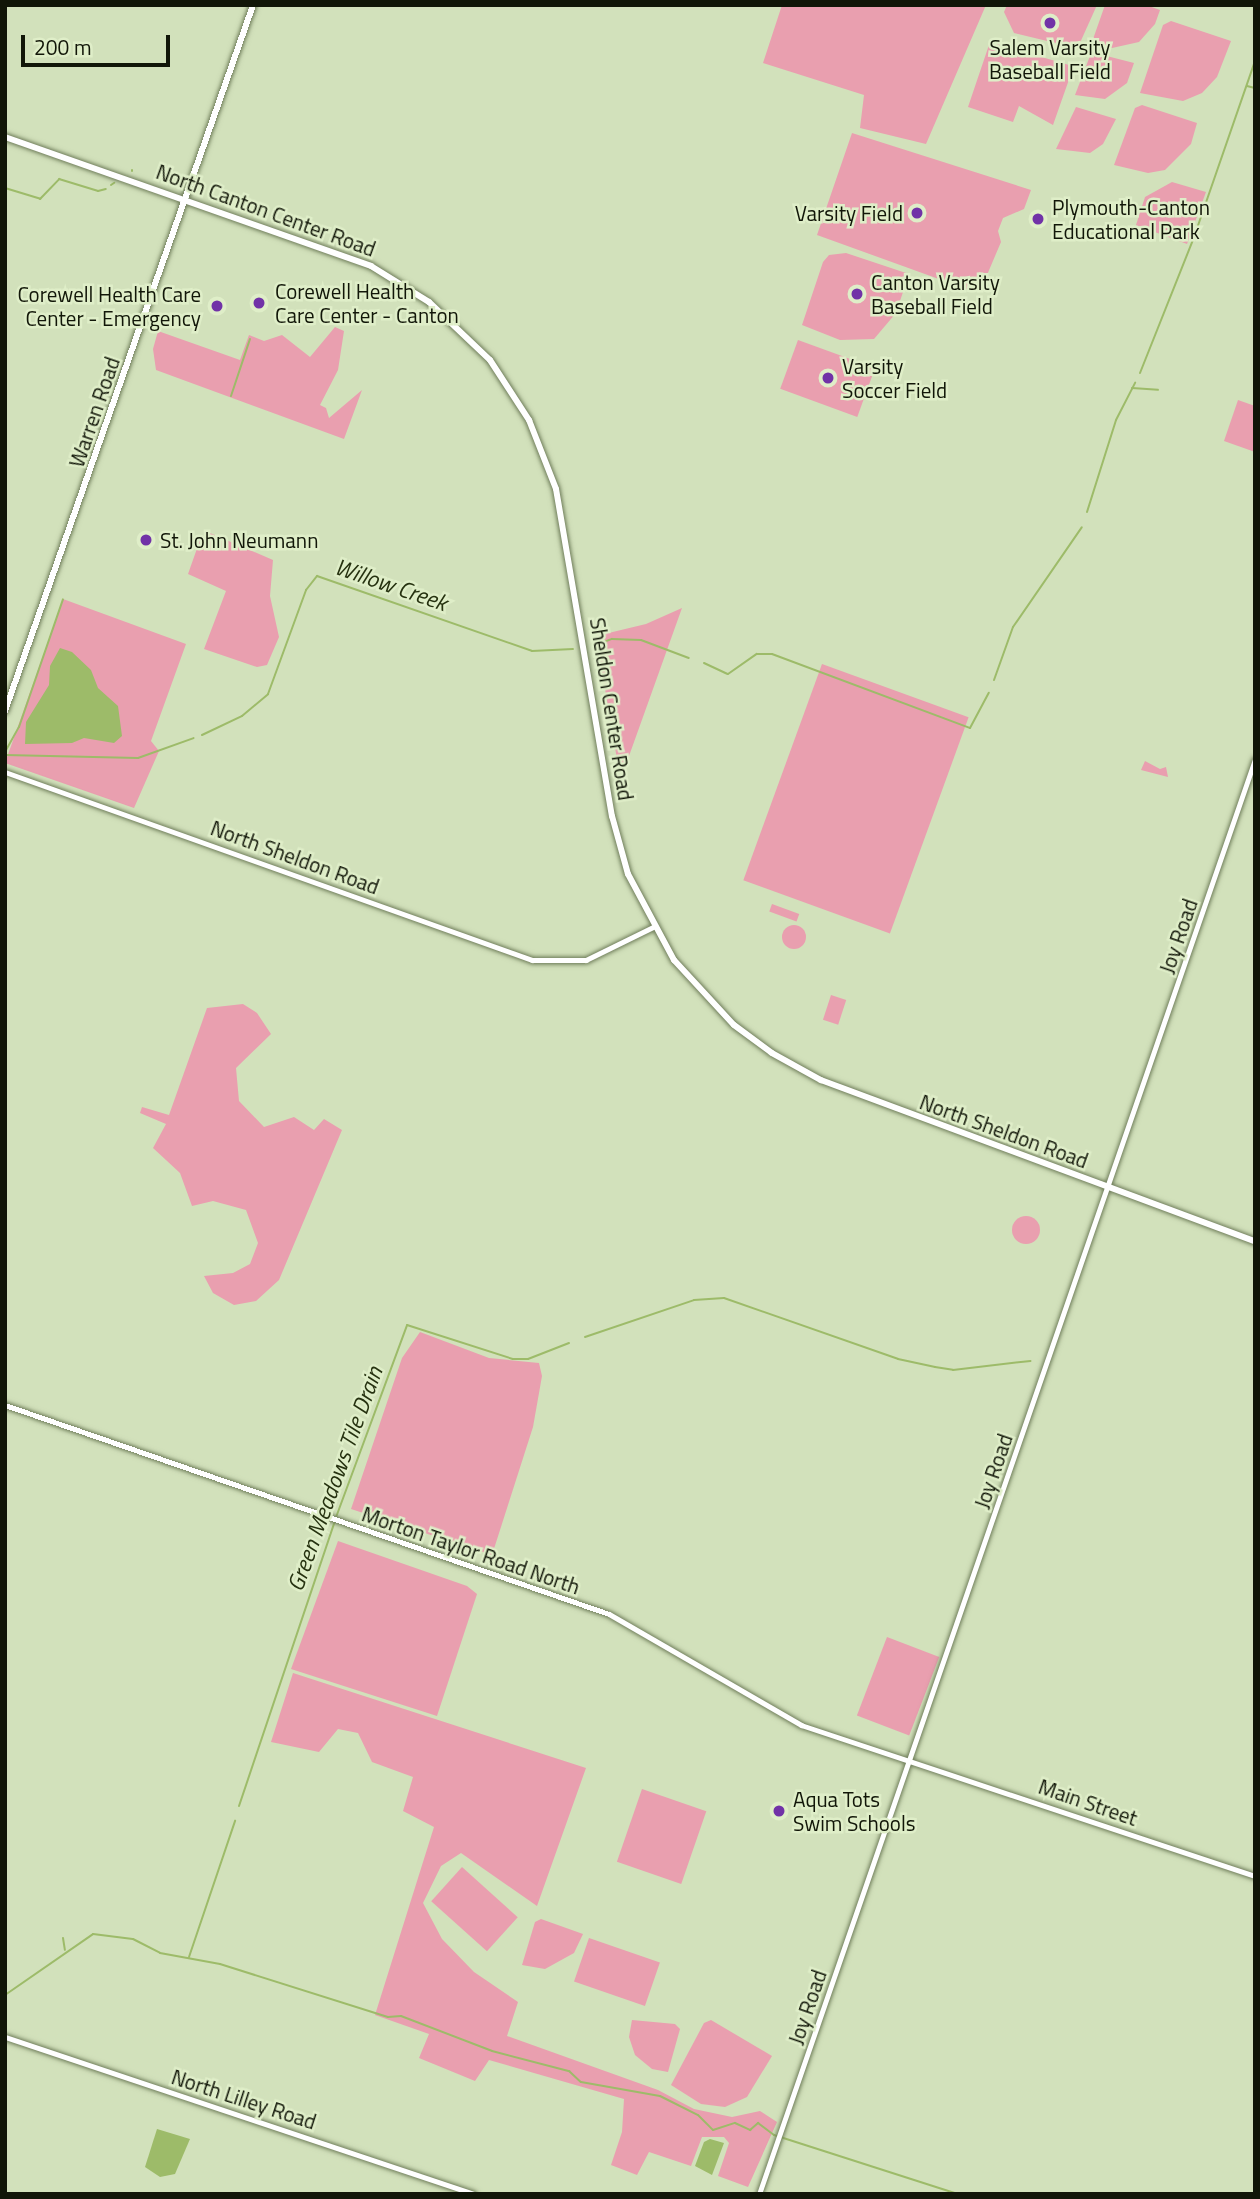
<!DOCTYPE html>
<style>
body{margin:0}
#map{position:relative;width:1260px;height:2199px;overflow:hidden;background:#d2e1bb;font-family:"Titillium Web",sans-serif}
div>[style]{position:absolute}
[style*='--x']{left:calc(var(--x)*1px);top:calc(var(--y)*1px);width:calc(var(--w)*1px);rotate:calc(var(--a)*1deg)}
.green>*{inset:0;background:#e99faf;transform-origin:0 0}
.round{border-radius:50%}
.water>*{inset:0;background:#9dbb69}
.stream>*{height:2px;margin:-1px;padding:0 1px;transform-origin:1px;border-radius:1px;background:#9dbb69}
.roads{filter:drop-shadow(0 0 2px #707e5b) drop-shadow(0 0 2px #707e5b)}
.tertiary>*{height:5px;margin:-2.5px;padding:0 2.5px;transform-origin:2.5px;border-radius:2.5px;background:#fff}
.secondary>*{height:6px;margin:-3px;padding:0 3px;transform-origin:3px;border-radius:3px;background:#fff}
.dots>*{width:19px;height:19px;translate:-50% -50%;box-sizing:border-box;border:4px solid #dfeec8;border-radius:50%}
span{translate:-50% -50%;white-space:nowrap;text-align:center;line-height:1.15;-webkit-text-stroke:5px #dfeec8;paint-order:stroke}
.poi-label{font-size:21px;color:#111608}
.left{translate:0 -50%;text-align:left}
.right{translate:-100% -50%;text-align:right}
.street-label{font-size:21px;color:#111608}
.water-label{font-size:23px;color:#263210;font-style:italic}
.frame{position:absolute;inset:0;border:7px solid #111608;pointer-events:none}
.scale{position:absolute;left:21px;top:35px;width:149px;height:32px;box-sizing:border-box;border:4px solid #111608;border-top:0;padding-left:9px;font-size:21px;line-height:24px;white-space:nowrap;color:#111608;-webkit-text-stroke:5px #dfeec8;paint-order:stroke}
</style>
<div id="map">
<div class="green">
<i style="clip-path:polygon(782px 5px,986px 5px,926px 144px,860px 128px,864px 95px,763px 63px)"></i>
<i style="clip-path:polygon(1007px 5px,1097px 5px,1079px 45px,1072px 47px,1014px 33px,1004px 12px)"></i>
<i style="clip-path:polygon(1105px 5px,1146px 5px,1160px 10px,1155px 24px,1139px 42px,1112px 48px,1092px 42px)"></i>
<i style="clip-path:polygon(1171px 21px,1231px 41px,1217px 77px,1202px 93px,1183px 101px,1140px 93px,1163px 25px)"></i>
<i style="clip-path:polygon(990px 42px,1069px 65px,1072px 71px,1053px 125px,1019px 106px,1013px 122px,968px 107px)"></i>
<i style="clip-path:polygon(1095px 53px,1134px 63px,1127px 83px,1105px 99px,1075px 95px,1090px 56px)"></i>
<i style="clip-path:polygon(1142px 105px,1197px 123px,1191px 144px,1165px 170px,1148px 173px,1114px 165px,1135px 108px)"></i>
<i style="clip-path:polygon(1076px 107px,1116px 119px,1103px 144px,1090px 153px,1056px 149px)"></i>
<i style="clip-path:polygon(852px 133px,1031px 190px,1024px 209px,1003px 218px,998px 231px,1001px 242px,987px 275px,979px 272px,972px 291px,817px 235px)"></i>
<i style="clip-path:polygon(1172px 182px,1206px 192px,1187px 244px,1136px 225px,1145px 197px)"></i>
<i style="clip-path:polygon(846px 253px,909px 274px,896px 313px,874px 339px,840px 340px,802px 325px,823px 262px,829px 255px)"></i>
<i style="clip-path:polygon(335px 327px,344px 331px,338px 370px,320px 405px,326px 408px,329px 418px,362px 390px,344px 439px,156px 370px,153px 349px,158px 331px,240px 360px,249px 335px,264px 341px,282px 335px,310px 357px)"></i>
<i style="left:798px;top:340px;width:82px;height:52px;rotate:20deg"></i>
<i style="clip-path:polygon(1238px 400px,1255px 406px,1255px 452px,1224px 441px)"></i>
<i style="clip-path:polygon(210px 533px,273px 560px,270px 596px,279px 637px,267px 665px,257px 667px,204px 649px,226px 591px,188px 574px,200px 540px)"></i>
<i style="clip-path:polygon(63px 599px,186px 644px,151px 741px,159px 751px,134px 808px,5px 763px)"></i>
<i style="clip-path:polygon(682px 608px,624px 770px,619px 771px,596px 636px,646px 624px)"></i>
<i style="left:822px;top:664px;width:156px;height:230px;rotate:20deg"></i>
<i style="clip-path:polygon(1145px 761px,1160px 769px,1166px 767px,1168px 777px,1141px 770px)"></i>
<i style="left:772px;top:904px;width:29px;height:8px;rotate:20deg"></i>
<i class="round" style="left:782px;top:925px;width:24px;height:24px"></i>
<i style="left:831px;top:995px;width:16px;height:26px;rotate:18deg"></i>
<i style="clip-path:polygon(243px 1004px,257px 1013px,271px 1034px,236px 1068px,239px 1101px,264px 1127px,294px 1117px,314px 1130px,324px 1119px,342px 1130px,279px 1280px,256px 1301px,234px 1305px,213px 1293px,204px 1276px,233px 1273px,250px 1264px,258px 1243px,246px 1210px,213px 1201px,192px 1206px,180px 1173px,153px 1148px,166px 1124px,140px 1113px,142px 1107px,169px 1115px,207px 1008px)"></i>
<i class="round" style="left:1012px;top:1216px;width:28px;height:28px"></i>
<i style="clip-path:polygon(420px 1332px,489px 1358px,539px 1363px,542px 1376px,533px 1427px,492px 1555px,351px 1509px,402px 1358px)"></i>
<i style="clip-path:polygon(338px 1541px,467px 1586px,477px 1594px,437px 1716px,291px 1669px)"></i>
<i style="left:887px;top:1637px;width:56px;height:84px;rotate:21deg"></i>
<i style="clip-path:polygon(293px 1673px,586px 1768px,537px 1906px,461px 1853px,441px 1866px,423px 1903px,442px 1939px,474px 1972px,518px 2002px,507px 2036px,658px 2090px,694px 2109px,732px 2117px,760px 2111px,777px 2122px,748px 2187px,718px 2176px,729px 2143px,724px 2137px,702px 2137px,691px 2166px,649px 2152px,637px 2175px,611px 2165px,622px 2132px,624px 2099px,489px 2060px,475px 2081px,419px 2058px,429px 2034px,375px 2015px,434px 1827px,403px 1811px,413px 1777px,372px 1762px,358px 1733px,338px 1729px,319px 1752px,271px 1742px)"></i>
<i style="left:642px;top:1789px;width:68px;height:77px;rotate:19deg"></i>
<i style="left:462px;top:1867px;width:75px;height:46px;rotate:42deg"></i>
<i style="clip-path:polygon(541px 1919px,583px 1934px,574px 1953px,545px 1969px,522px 1965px,535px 1922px)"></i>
<i style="left:589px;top:1938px;width:75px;height:46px;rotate:19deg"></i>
<i style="clip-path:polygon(632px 2020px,675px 2024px,680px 2029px,668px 2072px,652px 2069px,635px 2055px,629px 2037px)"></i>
<i style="clip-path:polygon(711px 2020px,772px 2056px,747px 2097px,725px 2107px,701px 2104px,671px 2085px,704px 2023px)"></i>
</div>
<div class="water">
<i style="clip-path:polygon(60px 648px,72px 652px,91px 670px,98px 688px,118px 706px,122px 736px,114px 743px,84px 738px,72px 743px,25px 744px,26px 722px,49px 685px,50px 666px)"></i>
<i style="clip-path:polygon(157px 2129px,190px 2139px,175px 2174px,160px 2177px,145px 2167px)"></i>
<i style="clip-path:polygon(710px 2139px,724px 2143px,712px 2175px,695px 2166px,704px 2142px)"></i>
</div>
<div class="stream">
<i style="--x:1247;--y:86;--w:8;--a:14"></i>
<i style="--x:132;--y:171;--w:1;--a:-90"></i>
<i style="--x:111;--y:185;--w:4;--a:-34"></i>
<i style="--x:5;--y:188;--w:37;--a:17"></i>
<i style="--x:40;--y:199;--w:28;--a:-46"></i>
<i style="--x:59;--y:179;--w:41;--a:17.1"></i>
<i style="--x:98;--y:191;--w:8;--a:-14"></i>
<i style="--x:1140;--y:373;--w:143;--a:-68.3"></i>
<i style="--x:1193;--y:240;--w:189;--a:-70.9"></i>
<i style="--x:1132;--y:388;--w:26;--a:4"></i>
<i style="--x:231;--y:396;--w:60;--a:-71.6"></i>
<i style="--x:1087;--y:512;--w:96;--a:-72.5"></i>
<i style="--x:1116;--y:420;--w:42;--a:-62.8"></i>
<i style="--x:596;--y:645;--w:17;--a:-21"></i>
<i style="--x:612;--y:639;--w:29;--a:2"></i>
<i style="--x:641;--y:640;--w:51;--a:20.6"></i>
<i style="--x:704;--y:663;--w:26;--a:25"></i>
<i style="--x:728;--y:674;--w:35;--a:-35"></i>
<i style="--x:757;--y:654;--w:15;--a:0"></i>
<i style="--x:772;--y:654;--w:211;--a:20.5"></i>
<i style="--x:970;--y:728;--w:40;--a:-62"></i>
<i style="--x:994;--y:680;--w:56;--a:-70.3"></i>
<i style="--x:1013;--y:627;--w:121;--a:-55.4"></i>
<i style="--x:202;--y:735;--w:44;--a:-25.4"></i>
<i style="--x:242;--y:716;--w:34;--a:-40"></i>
<i style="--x:268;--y:694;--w:111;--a:-69.9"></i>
<i style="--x:306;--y:590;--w:18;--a:-52"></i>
<i style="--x:317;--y:576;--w:228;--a:19.2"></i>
<i style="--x:532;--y:651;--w:41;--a:-2.8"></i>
<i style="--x:5;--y:752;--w:29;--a:-61"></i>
<i style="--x:19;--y:727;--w:135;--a:-71"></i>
<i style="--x:5;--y:755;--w:133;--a:1.3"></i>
<i style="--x:138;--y:758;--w:59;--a:-19.7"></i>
<i style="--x:585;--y:1337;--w:115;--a:-18.7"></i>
<i style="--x:694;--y:1300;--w:30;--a:-4"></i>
<i style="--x:724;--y:1298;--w:184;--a:19.3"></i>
<i style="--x:898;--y:1359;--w:38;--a:12"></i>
<i style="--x:935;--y:1367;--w:18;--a:9"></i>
<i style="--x:953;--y:1370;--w:78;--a:-6.7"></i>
<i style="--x:239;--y:1806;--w:302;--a:-71.4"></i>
<i style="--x:335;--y:1520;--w:208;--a:-69.7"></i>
<i style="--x:407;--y:1325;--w:111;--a:17.8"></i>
<i style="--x:513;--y:1359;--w:15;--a:0"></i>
<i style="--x:528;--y:1359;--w:44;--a:-21.3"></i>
<i style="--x:63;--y:1938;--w:12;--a:81"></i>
<i style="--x:189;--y:1957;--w:144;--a:-71.3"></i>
<i style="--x:5;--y:1995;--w:107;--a:-34.7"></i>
<i style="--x:93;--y:1934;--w:40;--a:7.1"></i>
<i style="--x:133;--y:1939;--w:30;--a:27"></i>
<i style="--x:160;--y:1953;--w:61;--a:10.4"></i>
<i style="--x:220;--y:1964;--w:176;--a:17.5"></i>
<i style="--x:388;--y:2017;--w:13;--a:-4"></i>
<i style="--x:401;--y:2016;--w:97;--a:21"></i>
<i style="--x:492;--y:2051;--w:80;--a:14.6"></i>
<i style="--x:569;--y:2071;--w:16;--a:43"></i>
<i style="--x:581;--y:2082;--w:80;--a:10"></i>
<i style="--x:660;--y:2096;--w:42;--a:26.6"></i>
<i style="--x:698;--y:2115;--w:21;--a:45"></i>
<i style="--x:713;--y:2130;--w:23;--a:-18"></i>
<i style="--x:735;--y:2123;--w:17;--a:25"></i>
<i style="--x:750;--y:2130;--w:11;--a:-41"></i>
<i style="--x:758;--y:2123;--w:20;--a:37"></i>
<i style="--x:774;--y:2135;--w:193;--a:17.8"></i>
</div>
<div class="roads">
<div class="tertiary">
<i style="--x:5;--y:772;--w:560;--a:19.63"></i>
<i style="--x:532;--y:960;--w:54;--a:0"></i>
<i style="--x:586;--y:960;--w:75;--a:-26.2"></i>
<i style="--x:5;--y:1405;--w:639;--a:19.09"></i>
<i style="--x:609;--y:1614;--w:222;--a:30"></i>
<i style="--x:801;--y:1725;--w:478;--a:18.4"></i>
<i style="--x:5;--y:2037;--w:494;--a:18.5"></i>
<i style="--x:759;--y:2194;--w:1518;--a:-70.93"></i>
</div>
<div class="secondary">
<i style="--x:5;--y:137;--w:388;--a:19.4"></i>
<i style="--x:371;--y:266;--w:68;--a:31.8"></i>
<i style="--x:429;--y:302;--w:84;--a:43.6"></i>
<i style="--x:490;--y:360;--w:72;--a:57"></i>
<i style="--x:529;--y:420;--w:74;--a:68.6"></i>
<i style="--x:556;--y:489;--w:332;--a:80.3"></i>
<i style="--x:612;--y:816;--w:60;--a:74.6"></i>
<i style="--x:628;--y:874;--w:98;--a:61.9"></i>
<i style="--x:674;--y:960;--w:88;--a:47.3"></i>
<i style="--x:734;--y:1025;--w:47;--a:36.4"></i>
<i style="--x:772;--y:1053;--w:56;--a:28.9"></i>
<i style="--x:821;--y:1080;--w:463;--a:20.4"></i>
<i style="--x:5;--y:711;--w:748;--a:-70.64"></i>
</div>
</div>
<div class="dots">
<i style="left:1050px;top:23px;background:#7132a7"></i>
<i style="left:917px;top:213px;background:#7132a7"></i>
<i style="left:1038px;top:219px;background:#7132a7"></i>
<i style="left:857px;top:294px;background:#7132a7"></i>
<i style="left:259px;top:303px;background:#7132a7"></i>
<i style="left:217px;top:306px;background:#7132a7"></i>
<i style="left:828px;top:378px;background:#7132a7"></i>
<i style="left:146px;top:540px;background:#7132a7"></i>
<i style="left:779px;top:1811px;background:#7132a7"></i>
</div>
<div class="poi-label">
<span style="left:1050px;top:59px">Salem Varsity<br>Baseball Field</span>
<span class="left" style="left:1052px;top:219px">Plymouth-Canton<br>Educational Park</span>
<span class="right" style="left:903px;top:213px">Varsity Field</span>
<span class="left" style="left:871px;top:294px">Canton Varsity<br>Baseball Field</span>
<span class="left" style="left:275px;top:303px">Corewell Health<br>Care Center - Canton</span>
<span class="right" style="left:201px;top:306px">Corewell Health Care<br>Center - Emergency</span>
<span class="left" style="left:842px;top:378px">Varsity<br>Soccer Field</span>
<span class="left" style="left:160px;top:540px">St. John Neumann</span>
<span class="left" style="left:793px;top:1811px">Aqua Tots<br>Swim Schools</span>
</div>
<div class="street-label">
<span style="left:266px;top:210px;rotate:20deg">North Canton Center Road</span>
<span style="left:94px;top:412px;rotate:-71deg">Warren Road</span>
<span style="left:612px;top:709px;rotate:81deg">Sheldon Center Road</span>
<span style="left:295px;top:857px;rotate:20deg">North Sheldon Road</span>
<span style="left:1178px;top:936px;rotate:-71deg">Joy Road</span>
<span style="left:1004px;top:1131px;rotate:20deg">North Sheldon Road</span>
<span style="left:993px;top:1471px;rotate:-71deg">Joy Road</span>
<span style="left:471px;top:1550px;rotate:19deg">Morton Taylor Road North</span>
<span style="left:1088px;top:1802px;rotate:19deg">Main Street</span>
<span style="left:807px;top:2007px;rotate:-71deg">Joy Road</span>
<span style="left:244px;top:2099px;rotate:18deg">North Lilley Road</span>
</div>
<div class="water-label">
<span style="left:391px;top:585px;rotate:19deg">Willow Creek</span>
<span style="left:335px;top:1479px;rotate:-70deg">Green Meadows Tile Drain</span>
</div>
<div class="frame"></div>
<div class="scale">200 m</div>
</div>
